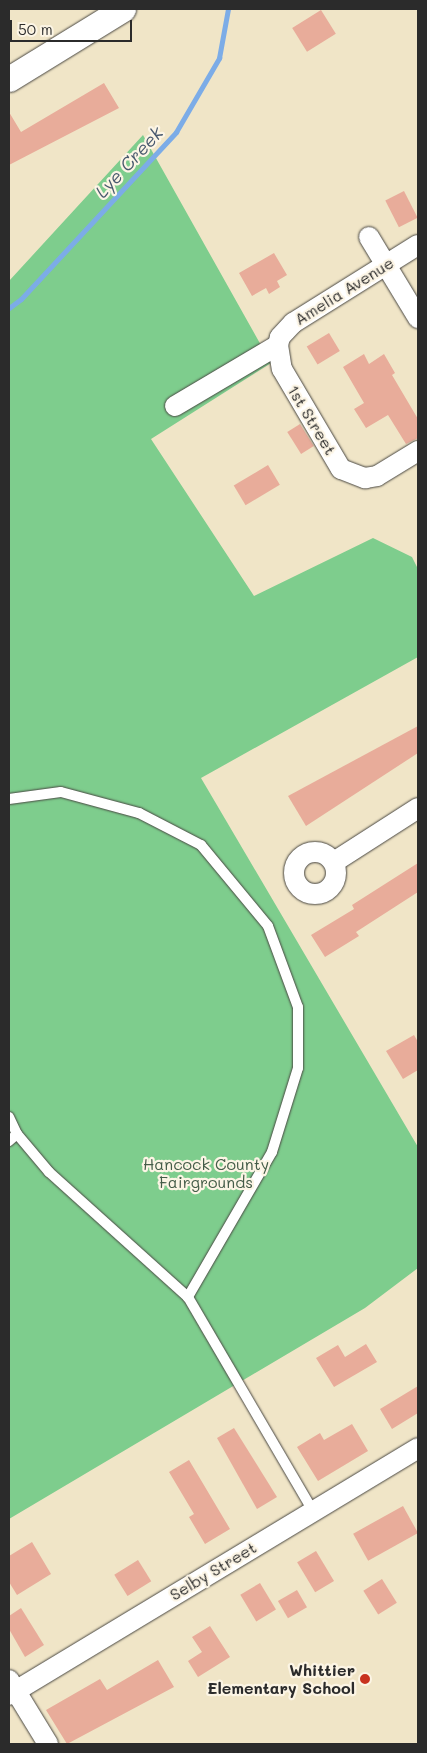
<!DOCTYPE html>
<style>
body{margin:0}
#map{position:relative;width:427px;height:1753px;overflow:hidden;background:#f0e5c7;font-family:Mali,sans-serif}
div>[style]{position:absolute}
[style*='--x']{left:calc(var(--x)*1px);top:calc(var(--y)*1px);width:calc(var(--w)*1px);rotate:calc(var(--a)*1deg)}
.green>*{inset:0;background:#7ecd8d}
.stream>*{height:5px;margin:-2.5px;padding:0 2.5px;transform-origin:2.5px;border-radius:2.5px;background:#7cace7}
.building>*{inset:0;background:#e8ac9a;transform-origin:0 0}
.roads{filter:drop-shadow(0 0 1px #494742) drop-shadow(0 0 1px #494742)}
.service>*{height:10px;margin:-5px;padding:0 5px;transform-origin:5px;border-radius:5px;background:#fff}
.minor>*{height:20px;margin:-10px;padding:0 10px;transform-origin:10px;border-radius:10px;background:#fff}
.minor>.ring{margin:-10px;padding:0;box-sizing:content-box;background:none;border:20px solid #fff;border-radius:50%}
.tertiary>*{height:25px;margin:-12.5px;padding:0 12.5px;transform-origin:12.5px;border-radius:12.5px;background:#fff}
.dots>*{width:14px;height:14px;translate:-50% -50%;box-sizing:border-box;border:2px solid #fcf5e5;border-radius:50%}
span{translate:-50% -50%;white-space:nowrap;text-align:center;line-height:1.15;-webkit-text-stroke:4.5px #fcf5e5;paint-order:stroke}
.street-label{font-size:16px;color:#2b2b2b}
.park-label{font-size:16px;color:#445c48}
.poi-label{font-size:16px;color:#2b2b2b;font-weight:700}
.right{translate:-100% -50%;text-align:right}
.water-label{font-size:18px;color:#47586d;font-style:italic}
.frame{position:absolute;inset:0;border:10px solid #2b2b2b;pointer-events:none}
.scale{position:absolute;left:10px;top:20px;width:122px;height:22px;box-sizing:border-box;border:2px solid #2b2b2b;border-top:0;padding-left:6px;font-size:15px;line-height:18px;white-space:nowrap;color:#2b2b2b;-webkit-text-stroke:4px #fcf5e5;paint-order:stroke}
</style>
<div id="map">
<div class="green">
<i style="clip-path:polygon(143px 135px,271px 363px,151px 439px,254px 596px,373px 538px,412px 557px,418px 569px,418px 657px,201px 778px,418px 1147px,418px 1268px,365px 1308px,9px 1519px,9px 281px)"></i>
</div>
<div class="stream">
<i style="--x:9;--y:308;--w:15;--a:-37"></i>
<i style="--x:21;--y:299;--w:228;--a:-47.1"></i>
<i style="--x:176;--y:132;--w:86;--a:-59.8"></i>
<i style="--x:219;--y:58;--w:50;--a:-79.6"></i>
</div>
<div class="building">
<i style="left:321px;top:10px;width:28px;height:34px;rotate:58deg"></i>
<i style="clip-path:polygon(104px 83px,119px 108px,9px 165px,9px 112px,21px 132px)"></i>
<i style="left:404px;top:191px;width:30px;height:21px;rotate:63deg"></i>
<i style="clip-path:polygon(274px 253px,287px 275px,277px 281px,280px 287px,269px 294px,266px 288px,252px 296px,239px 273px)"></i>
<i style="left:329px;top:333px;width:21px;height:26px;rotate:59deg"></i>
<i style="clip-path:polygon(364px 354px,369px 364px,384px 354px,395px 373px,392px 375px,418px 419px,418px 438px,406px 444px,388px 415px,366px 428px,354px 409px,364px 403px,343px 367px)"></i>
<i style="left:300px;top:424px;width:26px;height:15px;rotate:58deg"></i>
<i style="left:268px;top:465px;width:23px;height:40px;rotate:59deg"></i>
<i style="clip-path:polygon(418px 726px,418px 753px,306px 826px,288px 796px)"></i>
<i style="clip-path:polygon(418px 863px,418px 892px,356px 932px,359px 936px,325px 957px,311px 935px,354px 909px,352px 905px)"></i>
<i style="clip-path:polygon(414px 1035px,418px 1042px,418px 1070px,403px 1079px,386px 1051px)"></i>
<i style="clip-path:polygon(366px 1344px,377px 1362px,334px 1387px,316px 1358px,338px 1345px,345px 1357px)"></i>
<i style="clip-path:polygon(418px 1386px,418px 1413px,392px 1429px,380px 1409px)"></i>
<i style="clip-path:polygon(352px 1424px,368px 1451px,318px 1481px,297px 1447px,320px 1433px,324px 1440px)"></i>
<i style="clip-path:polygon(234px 1428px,277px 1497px,257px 1509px,217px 1438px)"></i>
<i style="clip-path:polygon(189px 1460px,230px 1529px,205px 1544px,189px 1517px,194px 1514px,169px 1472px)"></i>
<i style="left:403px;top:1506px;width:31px;height:57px;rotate:61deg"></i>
<i style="clip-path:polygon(32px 1542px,51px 1574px,17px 1595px,9px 1582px,9px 1556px)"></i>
<i style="left:316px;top:1551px;width:35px;height:22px;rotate:59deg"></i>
<i style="left:138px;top:1560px;width:25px;height:28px;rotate:58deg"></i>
<i style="left:382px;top:1579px;width:28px;height:22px;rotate:58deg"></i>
<i style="left:260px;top:1583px;width:31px;height:23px;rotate:59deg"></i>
<i style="left:297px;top:1590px;width:20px;height:22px;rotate:60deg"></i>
<i style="clip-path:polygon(21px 1608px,44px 1645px,25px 1657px,9px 1629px,9px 1616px)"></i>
<i style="clip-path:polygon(210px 1626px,230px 1657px,198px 1677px,188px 1661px,202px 1652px,192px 1637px)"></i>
<i style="clip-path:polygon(158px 1660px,174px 1687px,67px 1744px,46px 1710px,100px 1679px,107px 1690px)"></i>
</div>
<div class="roads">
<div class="service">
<i style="--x:9;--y:799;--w:52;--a:-7.7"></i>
<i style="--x:61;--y:792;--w:81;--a:15.1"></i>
<i style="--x:139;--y:813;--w:70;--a:27.3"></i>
<i style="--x:201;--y:845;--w:105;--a:50.4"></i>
<i style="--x:268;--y:926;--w:86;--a:69.7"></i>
<i style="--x:298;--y:1007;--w:61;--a:90"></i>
<i style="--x:298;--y:1068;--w:88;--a:107.2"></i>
<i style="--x:272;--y:1152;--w:168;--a:120.1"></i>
<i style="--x:9;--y:1117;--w:19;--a:65"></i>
<i style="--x:17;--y:1134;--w:11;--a:139"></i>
<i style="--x:17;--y:1134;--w:50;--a:49.9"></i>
<i style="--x:49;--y:1172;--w:187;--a:42"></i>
<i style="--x:188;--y:1297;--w:248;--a:59.7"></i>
</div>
<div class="minor">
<i style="--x:369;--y:237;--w:95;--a:58.8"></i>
<i style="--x:278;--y:345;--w:24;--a:81"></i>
<i style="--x:282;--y:369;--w:116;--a:59.5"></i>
<i style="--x:341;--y:469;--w:26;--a:21"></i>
<i style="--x:365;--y:478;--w:12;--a:-9"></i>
<i style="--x:377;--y:476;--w:48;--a:-31.4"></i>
<i style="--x:175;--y:406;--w:120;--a:-30.6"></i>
<i style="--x:278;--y:345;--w:8;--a:-76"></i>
<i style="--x:280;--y:337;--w:19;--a:-47"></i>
<i style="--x:293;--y:323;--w:147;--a:-32"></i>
<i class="ring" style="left:294px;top:852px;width:22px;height:22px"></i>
<i style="--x:334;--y:862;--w:100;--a:-32.7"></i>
<i style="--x:9;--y:1680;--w:75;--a:58.6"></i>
<i style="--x:9;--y:1695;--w:478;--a:-31.1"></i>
</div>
<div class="tertiary">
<i style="--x:9;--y:79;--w:134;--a:-31.6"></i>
</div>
</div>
<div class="dots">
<i style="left:365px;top:1679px;background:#c8321e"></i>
</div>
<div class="street-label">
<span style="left:344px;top:291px;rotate:-32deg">Amelia Avenue</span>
<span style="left:312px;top:420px;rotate:59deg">1st Street</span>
<span style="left:213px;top:1571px;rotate:-31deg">Selby Street</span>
</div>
<div class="park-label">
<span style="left:206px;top:1173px">Hancock County<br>Fairgrounds</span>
</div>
<div class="poi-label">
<span class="right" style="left:355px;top:1679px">Whittier<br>Elementary School</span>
</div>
<div class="water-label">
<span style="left:129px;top:162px;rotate:-47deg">Lye Creek</span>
</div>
<div class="frame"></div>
<div class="scale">50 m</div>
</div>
